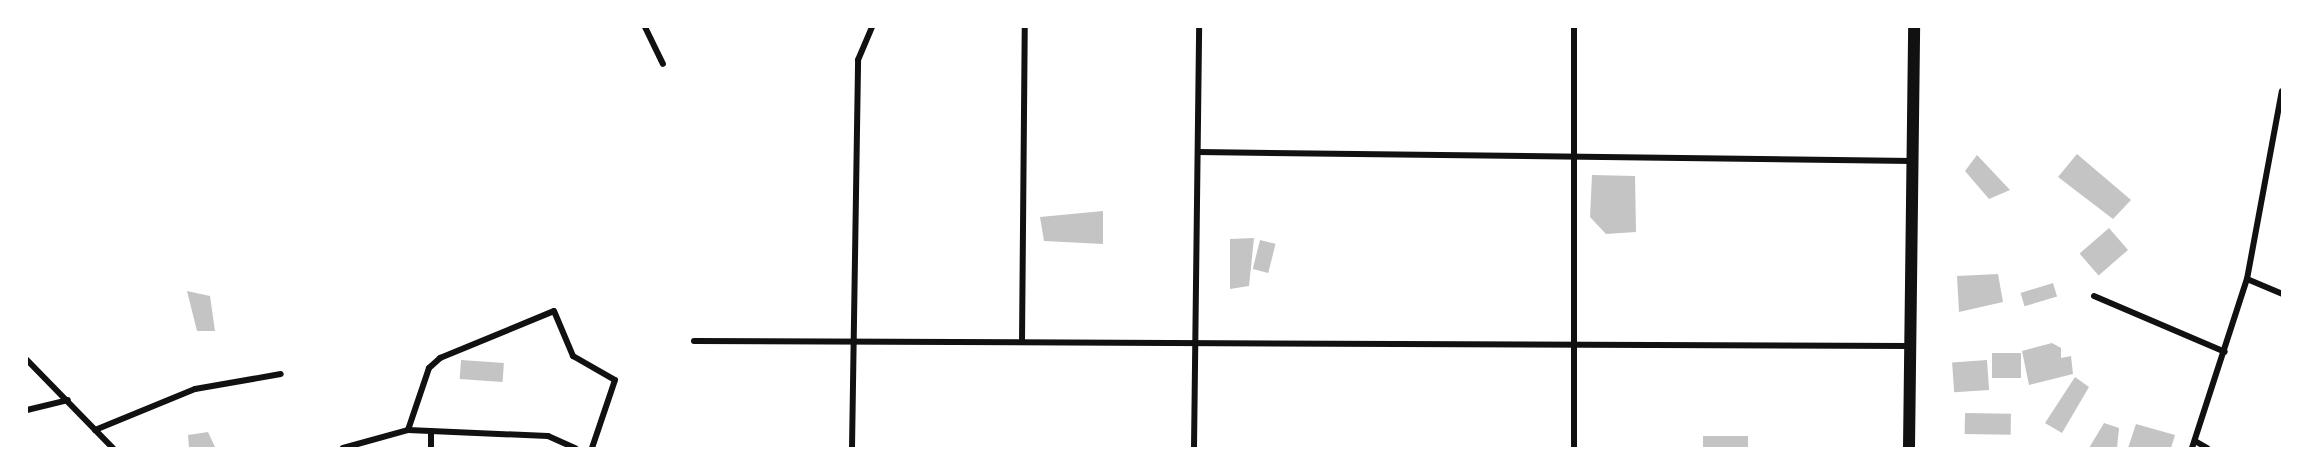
<!DOCTYPE html>
<style>
body{margin:0}
#map{position:relative;width:2309px;height:475px;overflow:hidden;background:#fff;font-family:Helvetica,sans-serif}
div>[style]{position:absolute}
[style*='--x']{left:calc(var(--x)*1px);top:calc(var(--y)*1px);width:calc(var(--w)*1px);rotate:calc(var(--a)*1deg)}
.building>*{inset:0;background:#c4c4c4;transform-origin:0 0}
.minor>*{height:6px;margin:-3px;padding:0 3px;transform-origin:3px;border-radius:3px;background:#111}
.secondary>*{height:12px;margin:-6px;padding:0 6px;transform-origin:6px;border-radius:6px;background:#111}
span{translate:-50% -50%;white-space:nowrap;text-align:center;line-height:1.15;-webkit-text-stroke:6px #fff;paint-order:stroke}
.frame{position:absolute;inset:0;border:28px solid #fff;pointer-events:none}
</style>
<div id="map">
<div class="building">
<i style="clip-path:polygon(2077px 154px,2131px 200px,2113px 219px,2058px 177px)"></i>
<i style="clip-path:polygon(1977px 155px,2010px 190px,1989px 199px,1965px 171px)"></i>
<i style="clip-path:polygon(1592px 175px,1635px 176px,1636px 232px,1606px 234px,1590px 217px)"></i>
<i style="clip-path:polygon(1103px 211px,1103px 244px,1044px 241px,1040px 217px)"></i>
<i style="left:2109px;top:228px;width:29px;height:39px;rotate:49deg"></i>
<i style="clip-path:polygon(1254px 238px,1249px 286px,1230px 289px,1230px 239px)"></i>
<i style="left:1260px;top:240px;width:16px;height:30px;rotate:14deg"></i>
<i style="clip-path:polygon(1998px 274px,2003px 302px,1959px 312px,1957px 276px)"></i>
<i style="left:2053px;top:283px;width:14px;height:34px;rotate:73deg"></i>
<i style="clip-path:polygon(187px 291px,210px 296px,215px 331px,197px 331px)"></i>
<i style="clip-path:polygon(2052px 343px,2061px 348px,2061px 358px,2071px 356px,2073px 374px,2029px 385px,2022px 351px)"></i>
<i style="left:1992px;top:353px;width:29px;height:25px"></i>
<i style="left:461px;top:360px;width:43px;height:19px;rotate:4deg"></i>
<i style="left:1987px;top:360px;width:30px;height:35px;rotate:86deg"></i>
<i style="clip-path:polygon(2075px 377px,2089px 387px,2062px 433px,2045px 423px)"></i>
<i style="left:1965px;top:413px;width:46px;height:21px;rotate:1deg"></i>
<i style="clip-path:polygon(2104px 423px,2119px 428px,2117px 448px,2089px 448px)"></i>
<i style="clip-path:polygon(2136px 424px,2175px 435px,2171px 448px,2128px 448px)"></i>
<i style="clip-path:polygon(208px 432px,215px 447px,189px 448px,188px 435px)"></i>
<i style="left:1703px;top:436px;width:45px;height:12px"></i>
</div>
<div class="minor">
<i style="--x:645;--y:27;--w:41;--a:64.1"></i>
<i style="--x:1198;--y:152;--w:714;--a:0.72"></i>
<i style="--x:2247;--y:279;--w:38;--a:23"></i>
<i style="--x:2094;--y:296;--w:142;--a:23.1"></i>
<i style="--x:694;--y:341;--w:1216;--a:0.24"></i>
<i style="--x:1022;--y:342;--w:315;--a:-89.5"></i>
<i style="--x:27;--y:360;--w:123;--a:45.7"></i>
<i style="--x:27;--y:410;--w:42;--a:-13.7"></i>
<i style="--x:95;--y:430;--w:108;--a:-22.3"></i>
<i style="--x:195;--y:389;--w:87;--a:-9.9"></i>
<i style="--x:408;--y:430;--w:65;--a:-71.3"></i>
<i style="--x:429;--y:368;--w:15;--a:-42"></i>
<i style="--x:440;--y:358;--w:123;--a:-22.4"></i>
<i style="--x:554;--y:311;--w:49;--a:67.1"></i>
<i style="--x:573;--y:356;--w:48;--a:29.7"></i>
<i style="--x:615;--y:380;--w:72;--a:108.7"></i>
<i style="--x:431;--y:431;--w:17;--a:90"></i>
<i style="--x:2195;--y:441;--w:14;--a:30"></i>
<i style="--x:343;--y:448;--w:67;--a:-15.5"></i>
<i style="--x:408;--y:430;--w:140;--a:2.5"></i>
<i style="--x:548;--y:436;--w:30;--a:24"></i>
<i style="--x:852;--y:448;--w:388;--a:-89.1"></i>
<i style="--x:858;--y:60;--w:36;--a:-67"></i>
<i style="--x:1194;--y:448;--w:421;--a:-89.3"></i>
<i style="--x:1574;--y:448;--w:421;--a:-90"></i>
<i style="--x:2192;--y:448;--w:178;--a:-72"></i>
<i style="--x:2247;--y:279;--w:191;--a:-79.5"></i>
</div>
<div class="secondary">
<i style="--x:1909;--y:448;--w:421;--a:-89.3"></i>
</div>
<div class="frame"></div>
</div>
